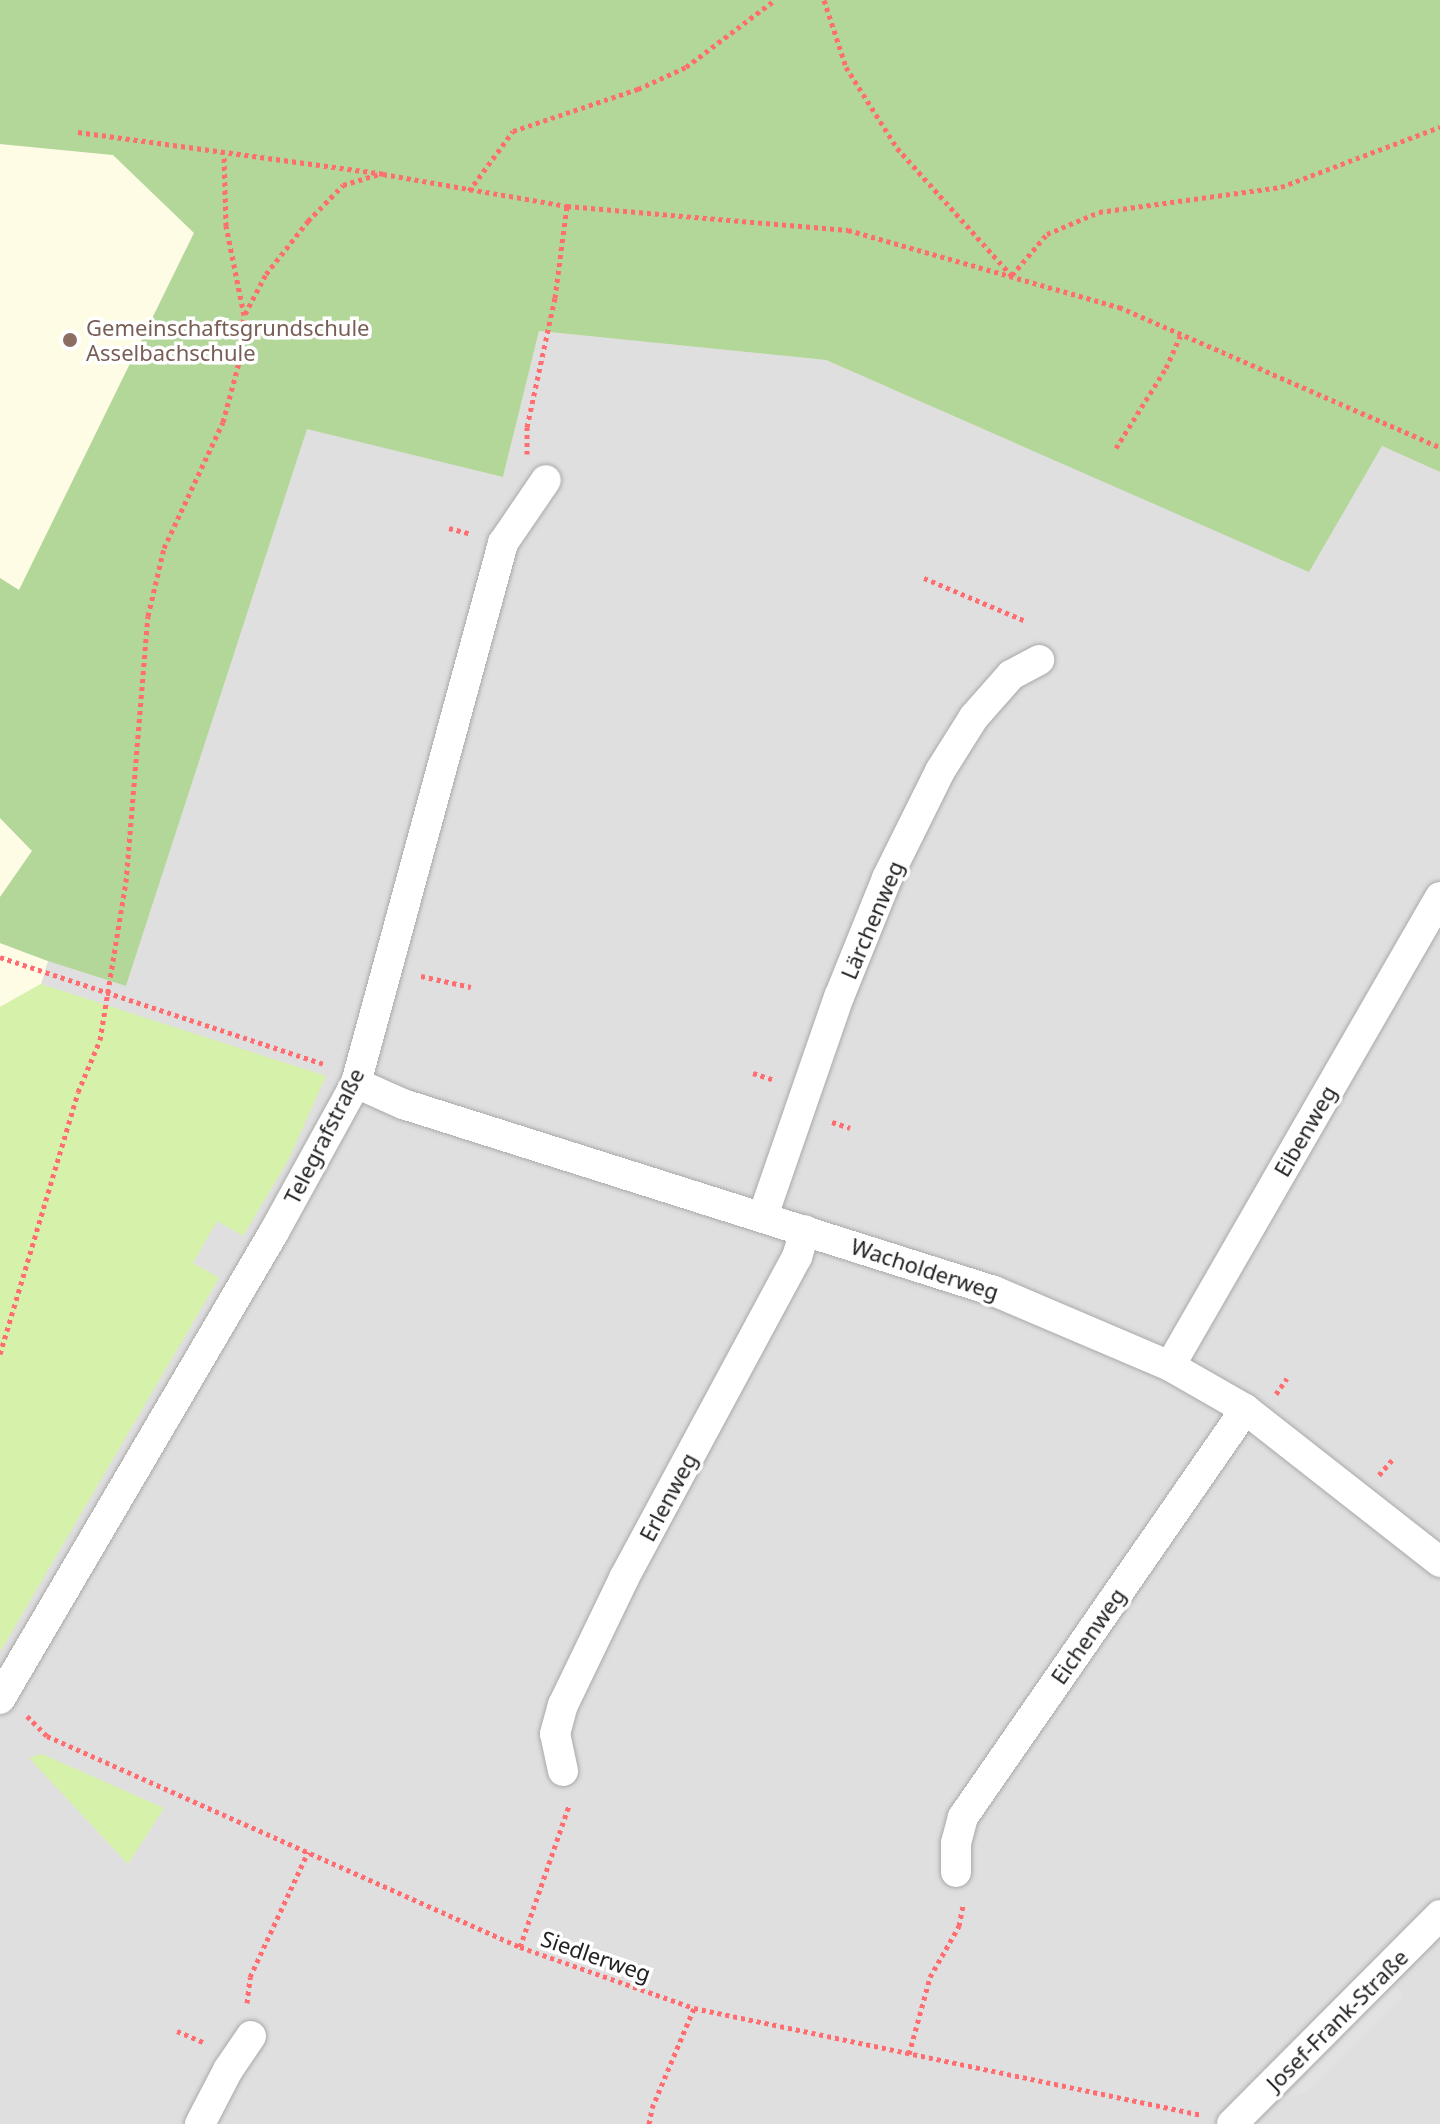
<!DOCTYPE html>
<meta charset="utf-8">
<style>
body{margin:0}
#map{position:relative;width:1440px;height:2124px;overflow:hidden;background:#f3eee8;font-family:"Noto Sans",sans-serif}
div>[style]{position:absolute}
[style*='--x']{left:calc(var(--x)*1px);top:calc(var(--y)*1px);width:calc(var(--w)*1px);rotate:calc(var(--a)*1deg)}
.residential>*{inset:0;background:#e0dfdf}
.education>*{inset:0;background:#fffce5}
.grass>*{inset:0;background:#d6f1aa}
.forest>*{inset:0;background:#b3d699}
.parking>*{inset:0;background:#e2e2e2}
.path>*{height:5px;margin-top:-2.5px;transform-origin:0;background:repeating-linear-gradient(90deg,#ff6d71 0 4px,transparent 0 8px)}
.roads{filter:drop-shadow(0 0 2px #a9a9a9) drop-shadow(0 0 2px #a9a9a9)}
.street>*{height:30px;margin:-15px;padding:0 15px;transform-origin:15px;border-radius:15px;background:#fff}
.dots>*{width:22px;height:22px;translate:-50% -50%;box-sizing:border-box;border:4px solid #fff;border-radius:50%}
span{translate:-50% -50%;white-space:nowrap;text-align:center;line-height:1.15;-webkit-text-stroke:7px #fff;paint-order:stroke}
.education-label{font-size:22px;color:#785e54}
.left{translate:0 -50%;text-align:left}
.street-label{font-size:22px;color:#222}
</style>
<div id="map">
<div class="residential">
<i style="clip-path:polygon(539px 331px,826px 360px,1309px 571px,1382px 446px,1440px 472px,1440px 2124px,0 2124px,0 943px,126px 986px,307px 428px,503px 477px)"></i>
</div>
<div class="education">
<i style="clip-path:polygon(0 144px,113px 155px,194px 232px,19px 591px,0 578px)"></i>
<i style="clip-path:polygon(0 818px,32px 851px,0 897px)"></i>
<i style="clip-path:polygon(0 943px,48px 961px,41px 984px,0 1007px)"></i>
</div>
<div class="grass">
<i style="clip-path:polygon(41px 984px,326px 1076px,289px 1159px,243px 1236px,217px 1221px,193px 1263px,219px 1278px,0 1652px,0 1007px)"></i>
<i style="clip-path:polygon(42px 1754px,164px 1808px,128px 1864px,29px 1758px)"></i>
</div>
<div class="forest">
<i style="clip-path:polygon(0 0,1440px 0,1440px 472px,1382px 446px,1309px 572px,826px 360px,539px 331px,503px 477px,307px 429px,126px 986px,48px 961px,0 943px,0 897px,32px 851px,0 818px,0 578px,19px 590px,194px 233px,113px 155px,0 144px)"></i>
</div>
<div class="parking">
<i style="clip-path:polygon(1394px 1986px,1404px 1995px,1311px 2088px,1279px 2103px)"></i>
</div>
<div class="path">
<i style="--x:824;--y:0;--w:71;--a:71.8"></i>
<i style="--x:846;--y:67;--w:96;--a:57.8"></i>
<i style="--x:897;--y:148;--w:171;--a:48.1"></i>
<i style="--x:78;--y:132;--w:308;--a:7.8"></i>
<i style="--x:383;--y:174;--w:187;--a:9.9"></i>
<i style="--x:567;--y:206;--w:282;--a:4.9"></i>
<i style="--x:848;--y:230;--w:282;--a:15.9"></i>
<i style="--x:1119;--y:307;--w:350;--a:23.6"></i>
<i style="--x:469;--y:191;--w:74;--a:-53.7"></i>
<i style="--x:513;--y:131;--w:132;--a:-18.6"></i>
<i style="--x:638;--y:89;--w:53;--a:-24.6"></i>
<i style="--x:686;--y:67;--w:111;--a:-37"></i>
<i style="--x:1012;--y:275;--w:54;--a:-49.5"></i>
<i style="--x:1047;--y:234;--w:56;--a:-22.9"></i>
<i style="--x:1099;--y:212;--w:184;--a:-7.8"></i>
<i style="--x:1281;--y:187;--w:170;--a:-20.7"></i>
<i style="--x:245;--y:314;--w:45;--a:-62.3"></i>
<i style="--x:266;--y:274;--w:68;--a:-51.6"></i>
<i style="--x:308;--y:221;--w:50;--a:-45.8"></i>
<i style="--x:343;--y:185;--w:39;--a:-17"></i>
<i style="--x:1116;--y:448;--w:94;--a:-58"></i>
<i style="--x:1166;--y:368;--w:35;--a:-66"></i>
<i style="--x:527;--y:454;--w:27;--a:-90"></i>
<i style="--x:527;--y:427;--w:132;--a:-77.8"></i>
<i style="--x:555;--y:298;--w:93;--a:-82.6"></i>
<i style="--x:449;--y:528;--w:23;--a:15"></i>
<i style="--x:924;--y:578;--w:111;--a:22.9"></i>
<i style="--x:0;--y:957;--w:343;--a:18.3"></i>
<i style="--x:421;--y:976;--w:51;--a:12.4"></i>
<i style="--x:753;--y:1073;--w:23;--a:18"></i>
<i style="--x:832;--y:1122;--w:19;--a:18"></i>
<i style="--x:0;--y:1354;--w:273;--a:-73.4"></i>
<i style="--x:78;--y:1092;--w:56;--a:-67.1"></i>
<i style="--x:100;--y:1040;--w:160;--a:-80.7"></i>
<i style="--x:126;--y:882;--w:267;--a:-85.3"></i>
<i style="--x:148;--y:616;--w:70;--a:-76.8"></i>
<i style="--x:164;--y:548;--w:139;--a:-64.9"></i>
<i style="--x:223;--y:422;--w:69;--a:-75"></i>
<i style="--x:241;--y:355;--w:40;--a:-85.7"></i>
<i style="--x:244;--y:315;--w:91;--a:-101.4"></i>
<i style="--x:226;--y:226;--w:72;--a:-91.6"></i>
<i style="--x:1276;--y:1394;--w:19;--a:-55"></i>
<i style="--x:1379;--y:1475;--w:20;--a:-49"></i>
<i style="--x:27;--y:1716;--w:28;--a:45"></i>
<i style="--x:47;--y:1736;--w:518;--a:24.04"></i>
<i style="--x:520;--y:1947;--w:184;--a:19.3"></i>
<i style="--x:694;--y:2008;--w:519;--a:11.89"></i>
<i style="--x:520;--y:1947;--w:152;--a:-70.9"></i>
<i style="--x:247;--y:2003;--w:26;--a:-83"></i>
<i style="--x:250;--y:1977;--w:138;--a:-65.1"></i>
<i style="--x:177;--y:2031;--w:30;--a:23"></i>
<i style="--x:909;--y:2054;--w:80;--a:-74.7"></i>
<i style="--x:930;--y:1977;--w:59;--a:-60.4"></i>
<i style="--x:959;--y:1926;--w:20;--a:-79"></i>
<i style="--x:649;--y:2124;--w:16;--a:-79"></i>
<i style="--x:652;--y:2108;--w:108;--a:-67.2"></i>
</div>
<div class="roads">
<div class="street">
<i style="--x:356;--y:1083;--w:51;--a:24.1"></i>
<i style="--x:403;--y:1104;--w:620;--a:17.56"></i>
<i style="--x:994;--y:1291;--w:191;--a:23.1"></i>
<i style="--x:1170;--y:1366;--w:86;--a:29.8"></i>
<i style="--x:1245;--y:1409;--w:248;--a:38.1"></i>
<i style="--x:763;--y:1216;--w:232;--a:-70.9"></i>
<i style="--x:839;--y:997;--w:128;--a:-68"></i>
<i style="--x:887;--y:878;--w:119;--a:-63.6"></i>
<i style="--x:940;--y:771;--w:64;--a:-57.8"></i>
<i style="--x:974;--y:717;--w:56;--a:-48.6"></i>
<i style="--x:1011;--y:675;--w:32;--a:-28"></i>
<i style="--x:1170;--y:1366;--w:541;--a:-60.07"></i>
<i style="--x:0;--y:1699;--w:541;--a:-59.6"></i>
<i style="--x:274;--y:1232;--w:170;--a:-61.2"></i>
<i style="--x:356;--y:1083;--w:560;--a:-74.77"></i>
<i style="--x:503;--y:543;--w:76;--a:-55.7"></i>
<i style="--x:563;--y:1771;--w:38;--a:-102"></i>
<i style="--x:555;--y:1734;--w:30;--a:-75"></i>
<i style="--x:563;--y:1705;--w:141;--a:-64.3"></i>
<i style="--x:624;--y:1578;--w:365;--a:-61.7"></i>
<i style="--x:797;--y:1257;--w:28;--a:-73"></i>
<i style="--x:956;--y:1872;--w:29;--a:-90"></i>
<i style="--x:956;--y:1843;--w:27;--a:-75"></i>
<i style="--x:963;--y:1817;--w:496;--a:-55.3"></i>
<i style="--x:200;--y:2124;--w:61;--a:-62.6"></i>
<i style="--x:228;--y:2070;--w:41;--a:-55.9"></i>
<i style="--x:1232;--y:2124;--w:295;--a:-45.1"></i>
</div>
</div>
<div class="dots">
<i style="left:70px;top:340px;background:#8d6e63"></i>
</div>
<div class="education-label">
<span class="left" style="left:86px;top:340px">Gemeinschaftsgrundschule<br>Asselbachschule</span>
</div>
<div class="street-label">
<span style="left:872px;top:920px;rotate:-67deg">Lärchenweg</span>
<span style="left:1305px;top:1131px;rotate:-60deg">Eibenweg</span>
<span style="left:324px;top:1136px;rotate:-63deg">Telegrafstraße</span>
<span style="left:925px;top:1269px;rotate:18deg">Wacholderweg</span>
<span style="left:668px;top:1497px;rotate:-62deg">Erlenweg</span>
<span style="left:1088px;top:1636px;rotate:-55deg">Eichenweg</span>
<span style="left:596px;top:1956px;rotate:19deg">Siedlerweg</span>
<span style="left:1337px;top:2020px;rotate:-45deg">Josef-Frank-Straße</span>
</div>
</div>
